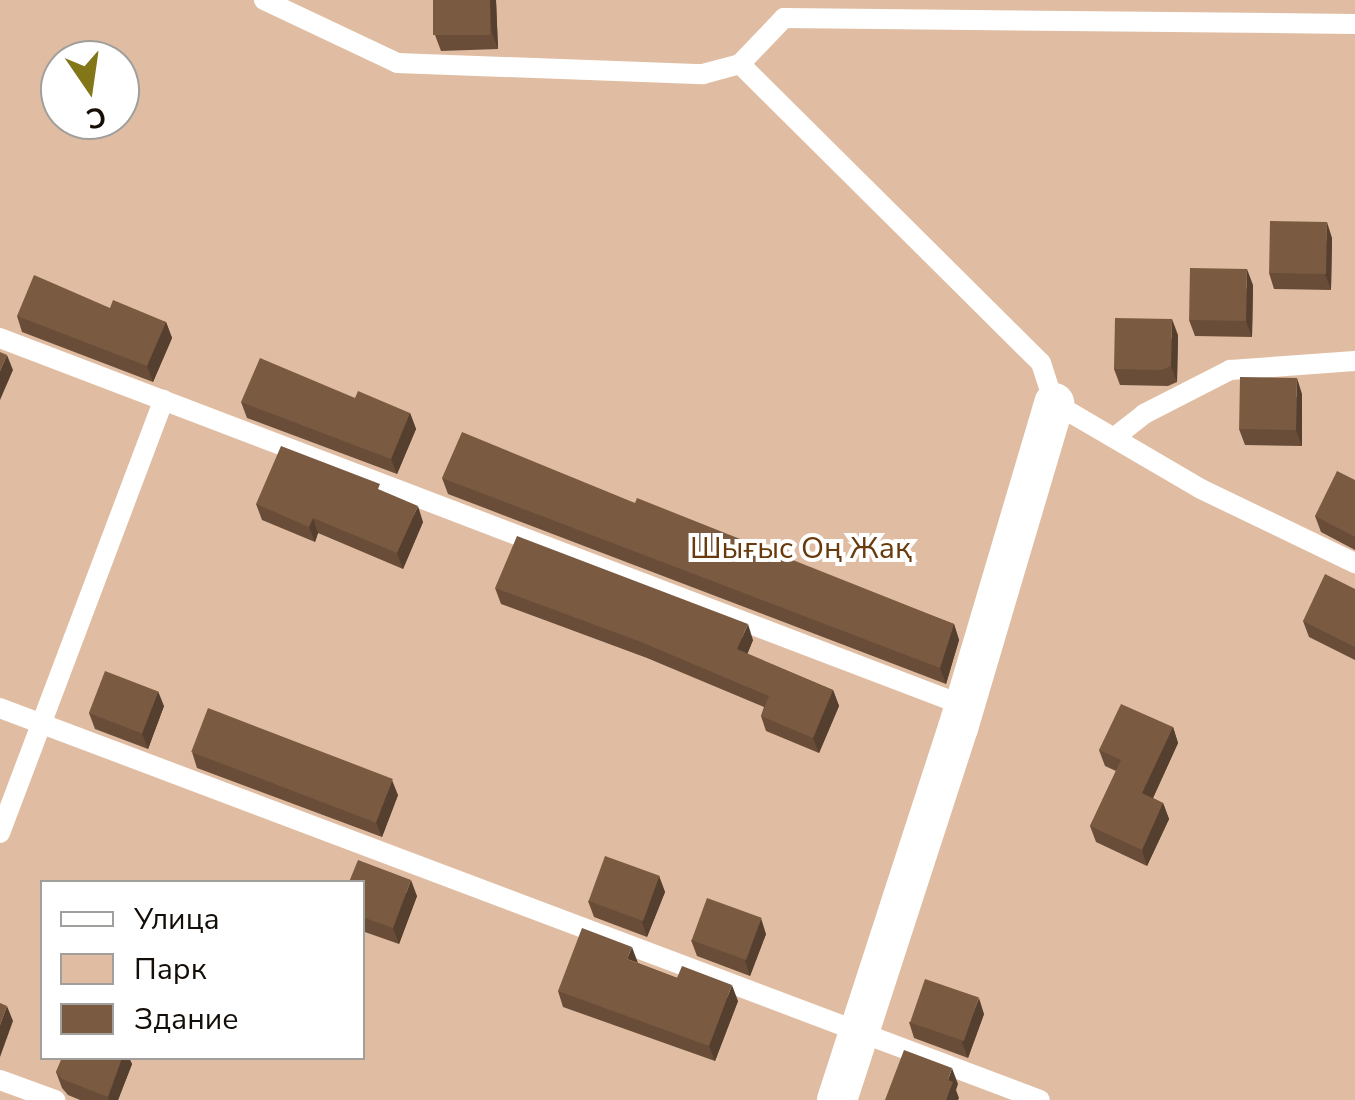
<!DOCTYPE html>
<meta charset="utf-8">
<style>
body{margin:0}
#map{position:relative;width:1355px;height:1100px;overflow:hidden;background:#fce3d1;font-family:"Nunito Sans",sans-serif}
div>[style]{position:absolute}
[style*='--x']{left:calc(var(--x)*1px);top:calc(var(--y)*1px);width:calc(var(--w)*1px);rotate:calc(var(--a)*1deg)}
.green>*{inset:0;background:#e0bda2}
.lane>*{height:20px;margin:-10px;padding:0 10px;transform-origin:10px;border-radius:10px;background:#fff}
.street>*{height:40px;margin:-20px;padding:0 20px;transform-origin:20px;border-radius:20px;background:#fff}
.wall>*{inset:0;background:#694d38}
.shaded-wall>*{inset:0;background:#553f2e}
.building>*{inset:0;background:#7a5a41;transform-origin:0 0}
span{translate:-50% -50%;white-space:nowrap;text-align:center;line-height:1.15;-webkit-text-stroke:8px #fff;paint-order:stroke}
.park-label{font-size:30px;color:#693b0c}
.legend{position:absolute;left:40px;top:880px;width:325px;height:180px;box-sizing:border-box;background:#fff;border:2px solid #a19f9c;margin:0;padding:12px 18px;list-style:none;font-size:30px;color:#150e08}
.legend li{display:flex;align-items:center;gap:20px;height:50px}
.legend b{width:50px;border:2px solid #a19f9c}
.north{position:absolute;left:40px;top:40px;width:100px;height:100px;box-sizing:border-box;background:#fff;border:2px solid #a19f9c;border-radius:50%;rotate:167deg;font-size:28px;font-weight:700;line-height:40px;text-align:center;color:#150e08}
.north::after{content:'';display:block;margin:auto;width:35px;height:45px;background:#837619;clip-path:polygon(50% 0,100% 100%,50% 72%,0 100%)}
</style>
<div id="map">
<div class="green">
<i style="clip-path:polygon(evenodd,0 0,1355px 0,1355px 1100px,0 1100px,0 0,60px 60px,120px 60px,120px 120px,60px 120px,60px 60px,0 0,42px 882px,362px 882px,362px 1058px,42px 1058px,42px 882px)"></i>
</div>
<div class="lane">
<i style="--x:264;--y:0;--w:147;--a:25.3"></i>
<i style="--x:397;--y:63;--w:306;--a:2.1"></i>
<i style="--x:703;--y:74;--w:38;--a:-15"></i>
<i style="--x:740;--y:64;--w:64;--a:-46.3"></i>
<i style="--x:784;--y:18;--w:571;--a:0.6"></i>
<i style="--x:740;--y:64;--w:424;--a:44.8"></i>
<i style="--x:1041;--y:363;--w:42;--a:72"></i>
<i style="--x:1054;--y:403;--w:170;--a:30.3"></i>
<i style="--x:1201;--y:489;--w:171;--a:25.7"></i>
<i style="--x:0;--y:338;--w:1033;--a:20.87"></i>
<i style="--x:1115;--y:437;--w:37;--a:-38"></i>
<i style="--x:1144;--y:414;--w:97;--a:-27.1"></i>
<i style="--x:1230;--y:370;--w:125;--a:-4.1"></i>
<i style="--x:0;--y:708;--w:1111;--a:20.65"></i>
<i style="--x:0;--y:833;--w:463;--a:-69.3"></i>
<i style="--x:0;--y:1080;--w:59;--a:20"></i>
</div>
<div class="street">
<i style="--x:837;--y:1100;--w:391;--a:-72"></i>
<i style="--x:958;--y:728;--w:339;--a:-73.5"></i>
</div>
<div class="wall">
<i style="clip-path:polygon(433px 0,496px 0,498px 49px,441px 51px,435px 35px)"></i>
<i style="clip-path:polygon(1332px 238px,1331px 290px,1274px 289px,1269px 273px)"></i>
<i style="clip-path:polygon(1253px 285px,1252px 337px,1195px 336px,1189px 320px)"></i>
<i style="clip-path:polygon(110px 308px,166px 322px,172px 338px,153px 382px,22px 332px,17px 316px)"></i>
<i style="clip-path:polygon(1178px 335px,1177px 382px,1168px 386px,1120px 385px,1114px 369px)"></i>
<i style="clip-path:polygon(1302px 394px,1302px 446px,1245px 445px,1239px 429px)"></i>
<i style="clip-path:polygon(241px 402px,410px 413px,416px 429px,397px 474px,247px 418px)"></i>
<i style="clip-path:polygon(442px 478px,635px 503px,954px 624px,959px 640px,946px 684px,448px 494px)"></i>
<i style="clip-path:polygon(1355px 480px,1355px 550px,1321px 532px,1315px 516px)"></i>
<i style="clip-path:polygon(382px 491px,423px 522px,403px 569px,318px 533px,315px 542px,262px 520px,256px 504px)"></i>
<i style="clip-path:polygon(495px 588px,753px 640px,747px 654px,833px 690px,839px 706px,819px 753px,766px 731px,761px 716px,764px 707px,647px 658px,501px 604px)"></i>
<i style="clip-path:polygon(1355px 589px,1355px 660px,1309px 637px,1303px 621px)"></i>
<i style="clip-path:polygon(164px 706px,148px 749px,95px 729px,89px 713px)"></i>
<i style="clip-path:polygon(1173px 727px,1178px 743px,1153px 798px,1163px 803px,1169px 819px,1147px 866px,1096px 842px,1090px 826px,1116px 771px,1105px 766px,1099px 750px)"></i>
<i style="clip-path:polygon(192px 752px,398px 795px,382px 837px,197px 768px)"></i>
<i style="clip-path:polygon(659px 876px,665px 892px,647px 937px,594px 917px,588px 901px)"></i>
<i style="clip-path:polygon(362px 882px,417px 896px,399px 944px,362px 931px)"></i>
<i style="clip-path:polygon(766px 934px,750px 976px,697px 956px,691px 940px)"></i>
<i style="clip-path:polygon(638px 963px,738px 1001px,715px 1061px,563px 1007px,558px 991px)"></i>
<i style="clip-path:polygon(984px 1014px,968px 1058px,914px 1038px,909px 1022px)"></i>
<i style="clip-path:polygon(62px 1058px,129px 1058px,132px 1064px,118px 1100px,80px 1100px,68px 1095px,62px 1088px,56px 1072px)"></i>
</div>
<div class="shaded-wall">
<i style="clip-path:polygon(490px 0,496px 0,498px 49px,492px 33px)"></i>
<i style="clip-path:polygon(1327px 222px,1332px 238px,1331px 290px,1325px 274px)"></i>
<i style="clip-path:polygon(1247px 269px,1253px 285px,1252px 337px,1246px 321px)"></i>
<i style="clip-path:polygon(1172px 319px,1178px 335px,1177px 382px,1171px 366px)"></i>
<i style="clip-path:polygon(166px 322px,172px 338px,153px 382px,147px 366px)"></i>
<i style="clip-path:polygon(7px 355px,13px 370px,0 400px,0 371px)"></i>
<i style="clip-path:polygon(1297px 378px,1302px 394px,1302px 446px,1296px 430px)"></i>
<i style="clip-path:polygon(410px 413px,416px 429px,397px 474px,391px 459px)"></i>
<i style="clip-path:polygon(418px 506px,423px 522px,403px 569px,397px 553px)"></i>
<i style="clip-path:polygon(313px 518px,318px 533px,315px 542px,309px 527px)"></i>
<i style="clip-path:polygon(748px 624px,753px 640px,743px 665px,737px 649px)"></i>
<i style="clip-path:polygon(954px 624px,959px 640px,946px 684px,940px 668px)"></i>
<i style="clip-path:polygon(833px 690px,839px 706px,819px 753px,813px 738px)"></i>
<i style="clip-path:polygon(158px 691px,164px 706px,148px 749px,142px 733px)"></i>
<i style="clip-path:polygon(1173px 727px,1178px 743px,1148px 809px,1142px 793px)"></i>
<i style="clip-path:polygon(392px 780px,398px 795px,382px 837px,376px 822px)"></i>
<i style="clip-path:polygon(1163px 803px,1169px 819px,1147px 866px,1142px 850px)"></i>
<i style="clip-path:polygon(659px 876px,665px 892px,647px 937px,642px 922px)"></i>
<i style="clip-path:polygon(411px 880px,417px 896px,399px 944px,393px 928px)"></i>
<i style="clip-path:polygon(761px 918px,766px 934px,750px 976px,745px 960px)"></i>
<i style="clip-path:polygon(632px 947px,638px 963px,627px 959px)"></i>
<i style="clip-path:polygon(732px 985px,738px 1001px,715px 1061px,709px 1046px)"></i>
<i style="clip-path:polygon(979px 998px,984px 1014px,968px 1058px,962px 1042px)"></i>
<i style="clip-path:polygon(7px 1006px,13px 1021px,0 1057px,0 1025px)"></i>
<i style="clip-path:polygon(122px 1058px,129px 1058px,132px 1064px,118px 1100px,109px 1100px,108px 1097px)"></i>
<i style="clip-path:polygon(952px 1068px,958px 1084px,956px 1090px,959px 1098px,958px 1100px,946px 1100px,948px 1080px)"></i>
</div>
<div class="building">
<i style="left:433px;top:0;width:57px;height:35px"></i>
<i style="left:1270px;top:221px;width:57px;height:52px;rotate:1deg"></i>
<i style="left:1190px;top:268px;width:57px;height:52px;rotate:1deg"></i>
<i style="clip-path:polygon(34px 275px,110px 308px,113px 300px,166px 322px,147px 366px,17px 316px)"></i>
<i style="clip-path:polygon(1115px 318px,1172px 319px,1171px 366px,1162px 370px,1114px 369px)"></i>
<i style="clip-path:polygon(0 352px,7px 355px,0 371px)"></i>
<i style="clip-path:polygon(260px 358px,355px 398px,358px 391px,410px 413px,391px 459px,241px 402px)"></i>
<i style="left:1240px;top:377px;width:57px;height:52px;rotate:1deg"></i>
<i style="clip-path:polygon(462px 432px,635px 503px,637px 498px,954px 624px,940px 668px,442px 478px)"></i>
<i style="clip-path:polygon(281px 446px,380px 484px,378px 489px,418px 506px,397px 553px,313px 518px,309px 527px,256px 504px)"></i>
<i style="clip-path:polygon(1337px 471px,1355px 480px,1355px 537px,1315px 516px)"></i>
<i style="clip-path:polygon(517px 536px,748px 624px,737px 649px,833px 690px,813px 738px,761px 716px,769px 696px,641px 642px,495px 588px)"></i>
<i style="clip-path:polygon(1325px 574px,1355px 589px,1355px 647px,1303px 621px)"></i>
<i style="left:105px;top:671px;width:57px;height:45px;rotate:21deg"></i>
<i style="clip-path:polygon(1121px 704px,1173px 727px,1142px 793px,1163px 803px,1142px 850px,1090px 826px,1121px 760px,1099px 750px)"></i>
<i style="left:208px;top:708px;width:198px;height:47px;rotate:21deg"></i>
<i style="left:605px;top:856px;width:58px;height:48px;rotate:20deg"></i>
<i style="clip-path:polygon(358px 860px,411px 880px,393px 928px,362px 917px,362px 882px,349px 882px)"></i>
<i style="left:707px;top:898px;width:58px;height:45px;rotate:20deg"></i>
<i style="clip-path:polygon(582px 928px,632px 947px,627px 959px,677px 978px,682px 966px,732px 985px,709px 1046px,558px 991px)"></i>
<i style="left:925px;top:979px;width:57px;height:46px;rotate:19deg"></i>
<i style="clip-path:polygon(0 1003px,7px 1006px,0 1025px)"></i>
<i style="clip-path:polygon(904px 1050px,952px 1068px,948px 1080px,953px 1082px,946px 1100px,885px 1100px)"></i>
<i style="clip-path:polygon(62px 1058px,122px 1058px,108px 1097px,62px 1079px,56px 1072px)"></i>
</div>
<div class="park-label">
<span style="left:801px;top:549px">Шығыс Оң Жақ</span>
</div>
<ul class="legend">
<li><b style="height:12px;background:#fff"></b>Улица</li>
<li><b style="height:28px;background:#e0bda2"></b>Парк</li>
<li><b style="height:28px;background:#7a5a41"></b>Здание</li>
</ul>
<div class="north">С</div>
</div>
